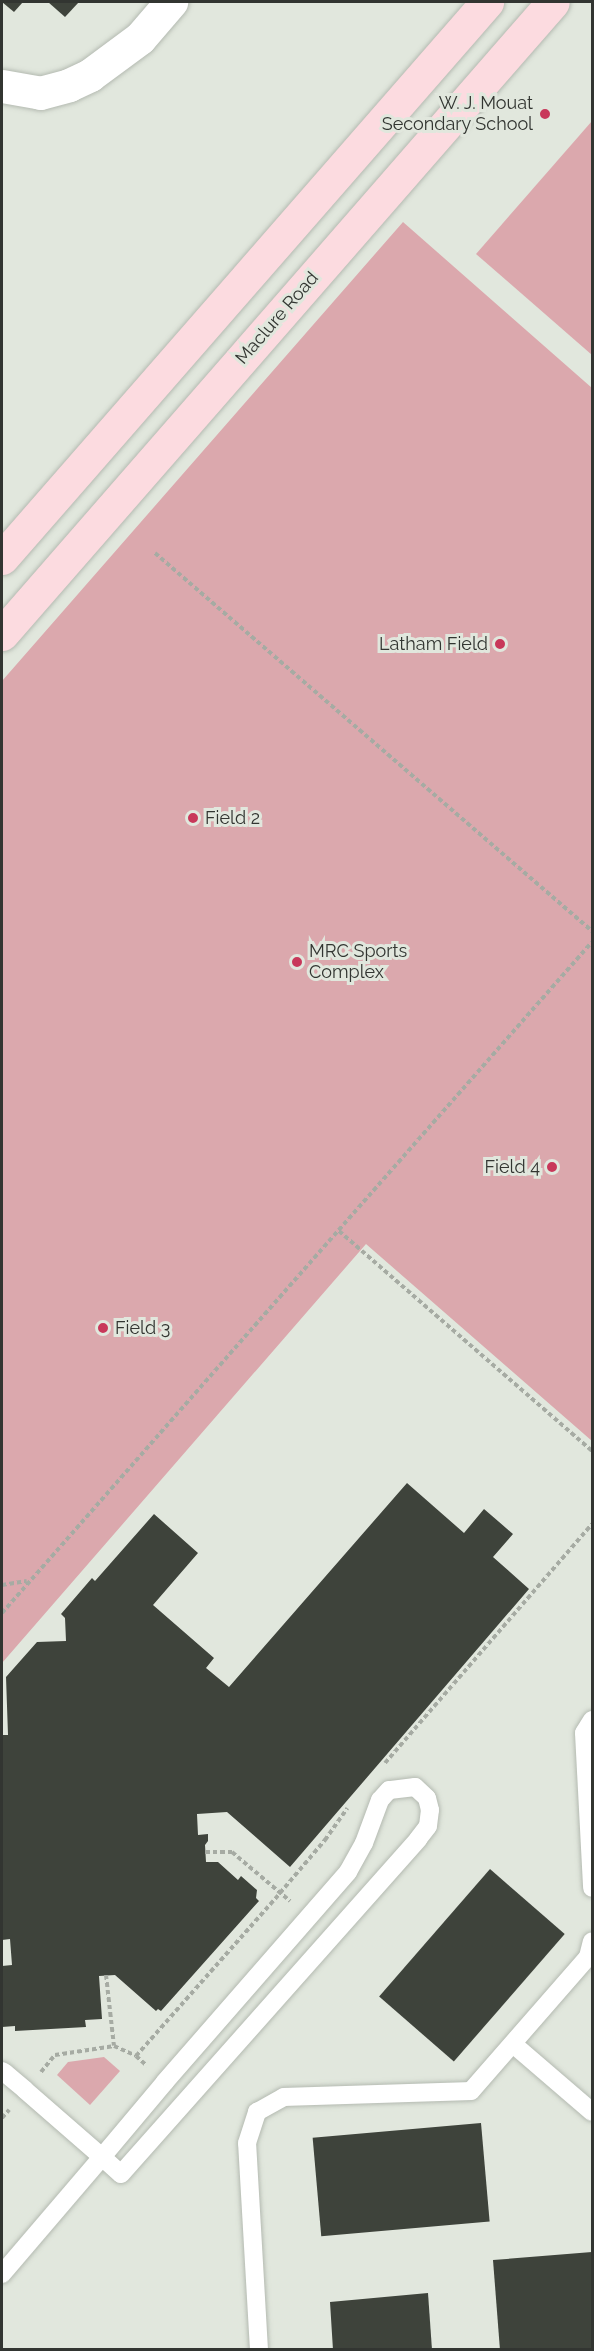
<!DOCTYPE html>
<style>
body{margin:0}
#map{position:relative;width:594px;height:2351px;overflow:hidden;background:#e1e7dd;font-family:Raleway,sans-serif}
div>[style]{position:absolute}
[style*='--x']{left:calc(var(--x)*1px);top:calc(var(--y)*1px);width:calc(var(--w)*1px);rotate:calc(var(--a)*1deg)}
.green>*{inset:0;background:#dba8ad}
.building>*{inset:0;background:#3e433b;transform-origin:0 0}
.path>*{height:4px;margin-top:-2px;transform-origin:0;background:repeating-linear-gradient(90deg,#a6aba3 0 4.5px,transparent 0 7.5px)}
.roads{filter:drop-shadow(0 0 2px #b4bab1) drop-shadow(0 0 2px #b4bab1)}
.lane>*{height:18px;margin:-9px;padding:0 9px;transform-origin:9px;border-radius:9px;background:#fff}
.street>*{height:33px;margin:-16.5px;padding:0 16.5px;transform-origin:16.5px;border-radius:16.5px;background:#fff}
.secondary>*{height:33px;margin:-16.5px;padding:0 16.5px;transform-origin:16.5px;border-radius:16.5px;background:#fcdbe0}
.dots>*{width:16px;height:16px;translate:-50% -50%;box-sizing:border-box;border:3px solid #e1e7dd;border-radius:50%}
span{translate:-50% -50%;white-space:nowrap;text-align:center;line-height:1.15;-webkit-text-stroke:6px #e1e7dd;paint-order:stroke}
.poi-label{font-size:18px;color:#323531}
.right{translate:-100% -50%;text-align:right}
.left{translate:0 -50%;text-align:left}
.street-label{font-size:18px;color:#323531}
.frame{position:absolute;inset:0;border:3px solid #323531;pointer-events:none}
</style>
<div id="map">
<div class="green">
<i style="clip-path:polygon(592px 121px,592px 355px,476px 254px)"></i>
<i style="clip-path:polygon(403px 222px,592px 388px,592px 1441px,366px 1244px,2px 1663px,2px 681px)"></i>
<i style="clip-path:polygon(104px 2057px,120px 2071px,90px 2105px,57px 2075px,68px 2062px)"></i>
</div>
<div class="building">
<i style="clip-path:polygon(2px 2px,23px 2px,14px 12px)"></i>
<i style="clip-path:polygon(48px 2px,79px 2px,65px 17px)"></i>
<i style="clip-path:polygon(407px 1483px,464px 1533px,484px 1509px,513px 1534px,493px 1557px,529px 1589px,290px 1867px,227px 1812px,197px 1814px,198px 1835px,208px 1834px,208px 1841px,205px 1845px,206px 1862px,218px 1862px,238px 1880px,241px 1876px,257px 1890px,256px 1898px,259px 1901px,161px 2011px,158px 2009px,156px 2011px,115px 1975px,99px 1976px,102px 2019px,85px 2020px,86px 2027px,15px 2031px,15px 2026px,2px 2027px,2px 1966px,12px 1965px,10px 1939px,2px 1940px,2px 1735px,8px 1735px,6px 1677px,37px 1642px,66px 1641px,65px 1618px,61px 1614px,92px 1578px,95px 1581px,154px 1514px,198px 1553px,153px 1605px,214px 1658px,206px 1668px,229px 1687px)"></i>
<i style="left:490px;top:1869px;width:99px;height:169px;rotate:41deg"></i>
<i style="left:481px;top:2123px;width:99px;height:169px;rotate:85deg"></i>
<i style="clip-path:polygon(592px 2252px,592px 2350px,500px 2350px,493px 2260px)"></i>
<i style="clip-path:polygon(428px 2293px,432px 2350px,333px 2350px,330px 2302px)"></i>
</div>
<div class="path">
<i style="--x:155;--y:553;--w:578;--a:40.86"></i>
<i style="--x:339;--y:1231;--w:335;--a:41"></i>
<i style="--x:2;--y:1585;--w:25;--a:-9"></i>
<i style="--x:2;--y:1613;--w:893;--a:-48.68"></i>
<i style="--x:385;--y:1763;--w:316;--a:-49.1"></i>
<i style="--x:205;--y:1852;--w:27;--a:0"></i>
<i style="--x:232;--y:1852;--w:76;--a:40.2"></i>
<i style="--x:106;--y:1975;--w:71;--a:83.6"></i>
<i style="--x:136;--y:2056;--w:217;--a:-48.5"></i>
<i style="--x:280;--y:1893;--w:70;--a:-49.7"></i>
<i style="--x:325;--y:1840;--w:39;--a:-55"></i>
<i style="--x:41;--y:2072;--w:22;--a:-51"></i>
<i style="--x:55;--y:2055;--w:60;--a:-8.7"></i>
<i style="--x:114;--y:2046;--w:24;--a:24"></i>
<i style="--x:136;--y:2056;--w:15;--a:42"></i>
<i style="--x:2;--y:2118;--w:11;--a:-49"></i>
</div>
<div class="roads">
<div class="lane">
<i style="--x:592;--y:1720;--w:15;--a:122"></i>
<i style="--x:584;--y:1733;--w:155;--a:87"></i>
<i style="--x:513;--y:2044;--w:104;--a:40.7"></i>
<i style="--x:2;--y:2071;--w:4;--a:34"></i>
<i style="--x:5;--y:2073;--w:26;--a:40"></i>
<i style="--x:25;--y:2090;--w:102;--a:41"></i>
<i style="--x:102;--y:2157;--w:25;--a:42"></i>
<i style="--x:121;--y:2174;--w:448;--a:-48.4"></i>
<i style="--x:418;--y:1839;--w:16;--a:-52"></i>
<i style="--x:428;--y:1826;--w:16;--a:-83"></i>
<i style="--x:430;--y:1810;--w:12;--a:-104"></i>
<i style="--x:427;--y:1798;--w:16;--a:-137"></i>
<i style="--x:415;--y:1787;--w:26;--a:173"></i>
<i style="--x:389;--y:1790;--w:13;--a:132"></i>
<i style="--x:380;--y:1800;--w:46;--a:110.4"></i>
<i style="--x:364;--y:1843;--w:33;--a:119"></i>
<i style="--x:348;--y:1872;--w:279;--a:131.1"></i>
<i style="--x:165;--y:2082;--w:98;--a:130"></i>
<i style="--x:102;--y:2157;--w:154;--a:130.5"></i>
<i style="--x:259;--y:2350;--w:207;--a:-93.3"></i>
<i style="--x:247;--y:2143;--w:33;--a:-72"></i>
<i style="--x:257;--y:2112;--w:31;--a:-29"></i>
<i style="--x:284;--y:2097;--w:187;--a:-1.8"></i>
<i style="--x:471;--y:2091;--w:178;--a:-48.9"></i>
<i style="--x:588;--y:1957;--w:16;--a:-76"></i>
</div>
<div class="street">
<i style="--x:2;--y:86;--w:39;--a:10"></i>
<i style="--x:40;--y:93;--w:30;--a:-15"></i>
<i style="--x:69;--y:85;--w:23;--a:-25"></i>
<i style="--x:90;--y:75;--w:62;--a:-36.5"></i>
<i style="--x:140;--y:38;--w:48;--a:-49.3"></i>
</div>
<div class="secondary">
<i style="--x:2;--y:558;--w:738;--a:-48.9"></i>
<i style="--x:2;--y:634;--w:838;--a:-48.92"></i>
</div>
</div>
<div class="dots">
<i style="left:545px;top:114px;background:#c8385a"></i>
<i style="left:500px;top:644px;background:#c8385a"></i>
<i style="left:193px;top:818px;background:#c8385a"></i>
<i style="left:297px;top:962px;background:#c8385a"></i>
<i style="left:552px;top:1167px;background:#c8385a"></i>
<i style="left:103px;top:1328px;background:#c8385a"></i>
</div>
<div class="poi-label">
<span class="right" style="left:533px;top:114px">W. J. Mouat<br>Secondary School</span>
<span class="right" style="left:488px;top:644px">Latham Field</span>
<span class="left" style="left:205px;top:818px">Field 2</span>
<span class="left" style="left:309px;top:962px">MRC Sports<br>Complex</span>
<span class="right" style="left:540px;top:1167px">Field 4</span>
<span class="left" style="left:115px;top:1328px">Field 3</span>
</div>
<div class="street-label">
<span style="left:277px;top:318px;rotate:-49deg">Maclure Road</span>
</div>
<div class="frame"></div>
</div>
